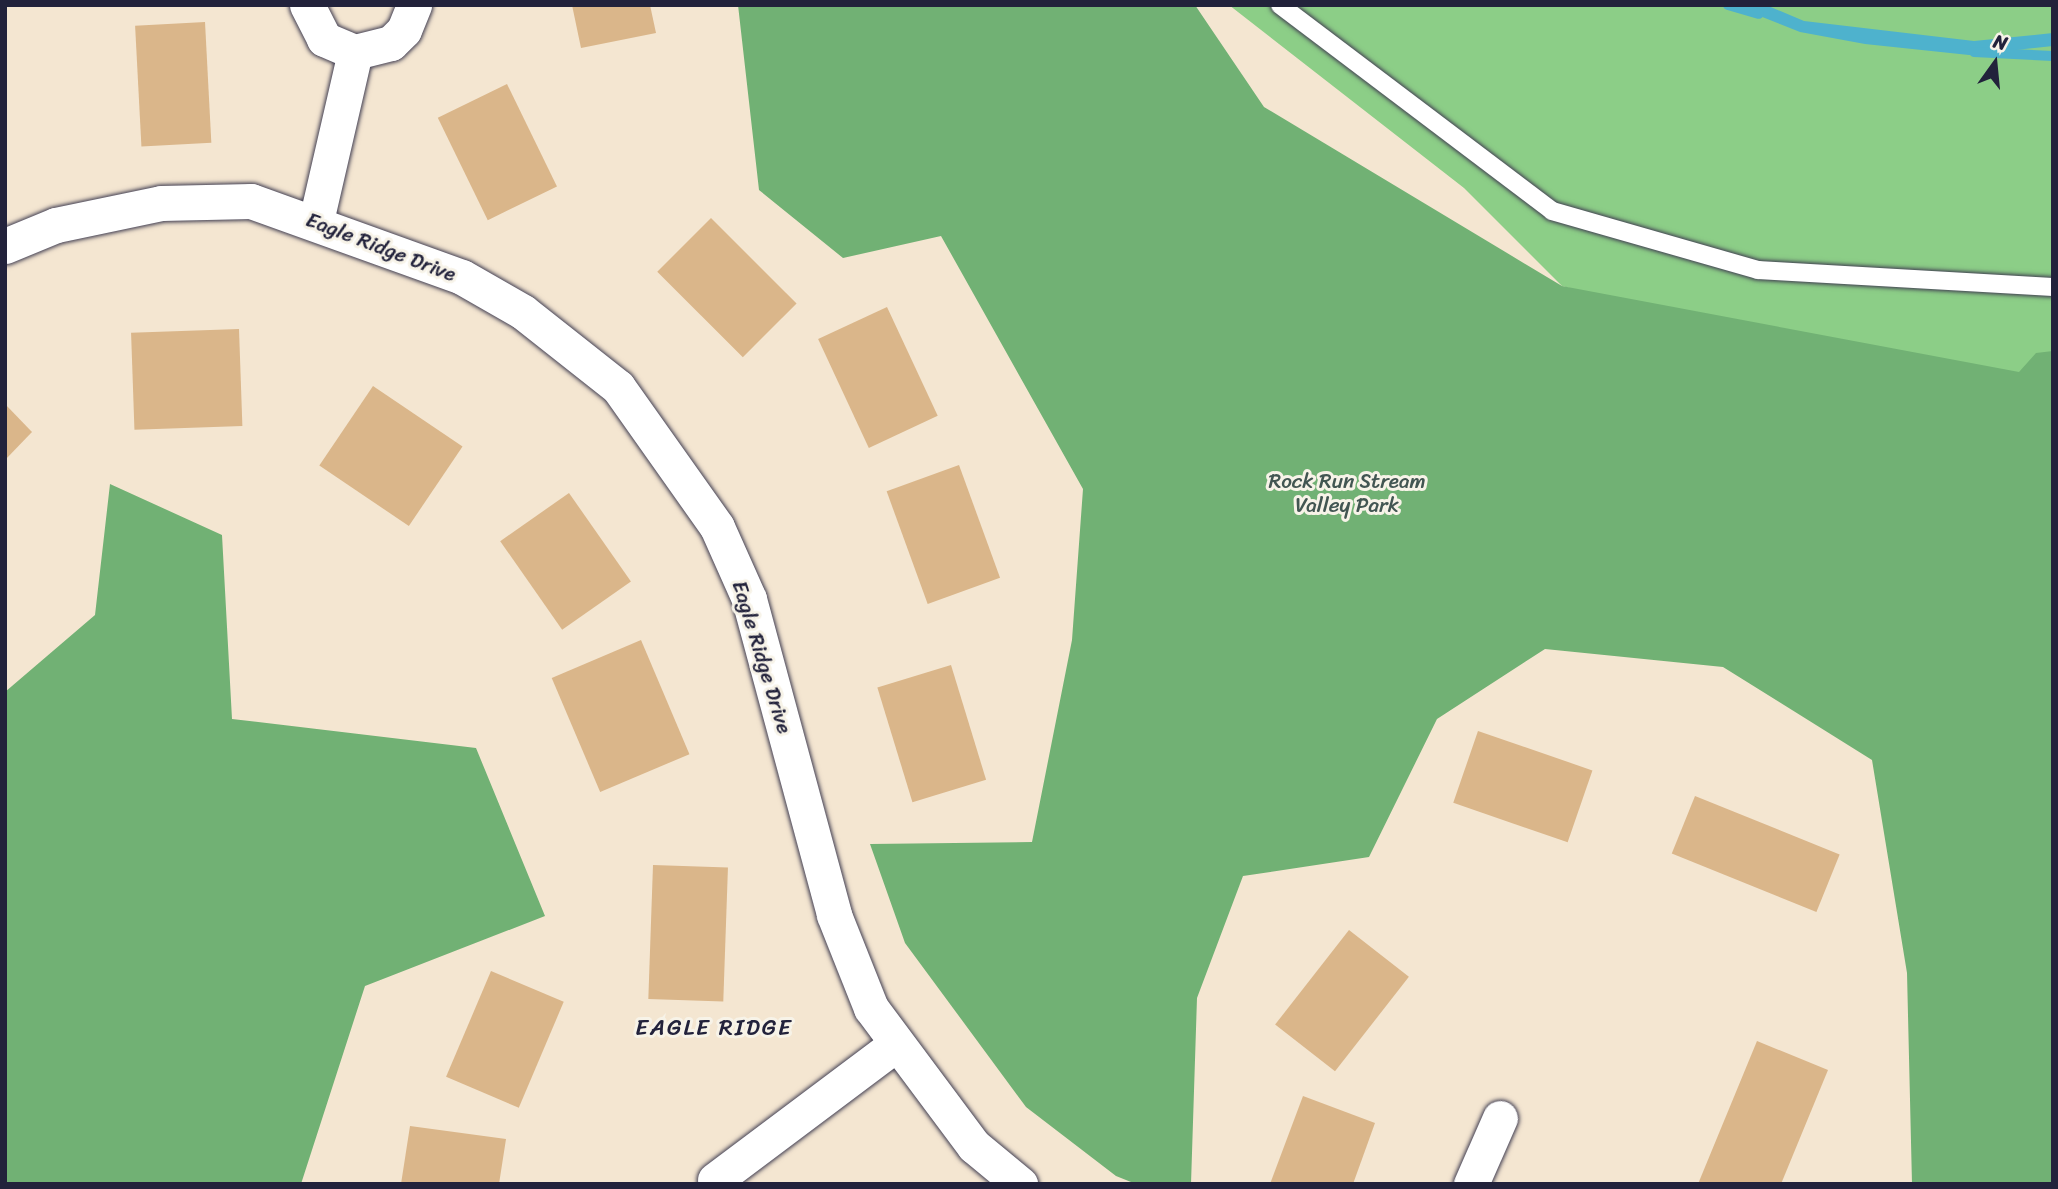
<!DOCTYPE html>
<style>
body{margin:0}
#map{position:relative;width:2058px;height:1189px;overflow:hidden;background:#f4e6d1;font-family:Sriracha,sans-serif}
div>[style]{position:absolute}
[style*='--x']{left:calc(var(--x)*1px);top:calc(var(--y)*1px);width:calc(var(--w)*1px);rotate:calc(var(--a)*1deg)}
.green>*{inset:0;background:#8cce87}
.forest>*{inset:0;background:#71b174}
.water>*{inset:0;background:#4eb2cd}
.stream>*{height:10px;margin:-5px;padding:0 5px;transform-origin:5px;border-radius:5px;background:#4eb2cd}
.building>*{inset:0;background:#dab68a;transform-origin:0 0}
.roads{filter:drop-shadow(0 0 2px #423f52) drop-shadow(0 0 2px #423f52)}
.service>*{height:18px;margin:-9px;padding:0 9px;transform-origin:9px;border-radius:9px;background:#fff}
.minor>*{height:35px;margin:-17.5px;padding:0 17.5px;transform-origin:17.5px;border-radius:17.5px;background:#fff}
span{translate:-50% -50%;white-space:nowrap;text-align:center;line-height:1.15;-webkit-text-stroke:6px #f7f3e8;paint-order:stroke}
.street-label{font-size:21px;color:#22223b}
.park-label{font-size:21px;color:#425652}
.neighbourhood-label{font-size:23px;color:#22223b;letter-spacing:2px}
.frame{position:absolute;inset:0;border:7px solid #22223b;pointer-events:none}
.north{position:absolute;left:1960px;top:28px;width:70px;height:70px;-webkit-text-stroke:5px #f7f3e8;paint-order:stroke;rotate:15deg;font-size:19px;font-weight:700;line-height:28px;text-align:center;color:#22223b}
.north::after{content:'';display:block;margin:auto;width:24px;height:32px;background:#22223b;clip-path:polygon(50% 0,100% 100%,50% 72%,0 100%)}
</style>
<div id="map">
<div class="green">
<i style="clip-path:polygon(1229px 5px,2053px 5px,2053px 414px,1562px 286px,1464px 188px)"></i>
</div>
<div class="forest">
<i style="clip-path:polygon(738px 5px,1195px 5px,1264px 107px,1562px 286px,2019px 372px,2036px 353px,2053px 351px,2053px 1184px,1912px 1184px,1907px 973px,1872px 760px,1723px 667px,1545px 649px,1437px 719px,1369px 857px,1243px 876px,1197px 998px,1191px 1184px,1136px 1184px,1116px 1176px,1026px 1107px,905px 943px,870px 844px,1032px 842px,1072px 640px,1083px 489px,941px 236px,843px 258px,759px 190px)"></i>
<i style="clip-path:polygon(110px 484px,222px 535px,232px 719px,476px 748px,545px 916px,365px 986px,301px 1184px,5px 1184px,5px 692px,95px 615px)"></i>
</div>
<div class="water">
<i style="clip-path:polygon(1732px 5px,1766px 5px,1804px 21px,1974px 41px,2053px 33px,2053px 46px,1969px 55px,1865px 44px,1800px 32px)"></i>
</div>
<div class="stream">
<i style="--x:1728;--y:5;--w:32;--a:16"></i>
<i style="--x:1974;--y:52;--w:79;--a:2.9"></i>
</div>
<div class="building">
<i style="clip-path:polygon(572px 5px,650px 5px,656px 33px,581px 48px)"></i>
<i style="left:205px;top:22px;width:121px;height:70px;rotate:87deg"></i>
<i style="left:507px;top:84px;width:114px;height:77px;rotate:64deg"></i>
<i style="left:711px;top:218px;width:121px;height:76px;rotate:45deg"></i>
<i style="left:887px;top:307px;width:120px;height:76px;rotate:65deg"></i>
<i style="left:239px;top:329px;width:97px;height:108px;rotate:88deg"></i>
<i style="left:373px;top:386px;width:108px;height:96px;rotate:34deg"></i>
<i style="clip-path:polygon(5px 404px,32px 432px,5px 460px)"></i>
<i style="left:959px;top:465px;width:120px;height:77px;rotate:70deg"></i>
<i style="left:569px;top:493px;width:108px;height:84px;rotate:55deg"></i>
<i style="left:641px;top:640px;width:124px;height:97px;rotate:67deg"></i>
<i style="left:951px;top:665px;width:120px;height:77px;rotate:73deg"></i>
<i style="left:1478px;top:731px;width:121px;height:76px;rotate:19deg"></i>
<i style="left:1695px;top:796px;width:156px;height:62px;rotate:22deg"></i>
<i style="left:653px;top:865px;width:75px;height:134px;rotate:2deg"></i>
<i style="left:1349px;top:930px;width:76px;height:120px;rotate:38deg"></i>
<i style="left:491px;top:971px;width:79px;height:115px;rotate:23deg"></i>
<i style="clip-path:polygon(1757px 1041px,1828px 1070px,1781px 1184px,1698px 1184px)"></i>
<i style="clip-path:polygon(1303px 1096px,1375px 1123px,1353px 1184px,1270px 1184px)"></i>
<i style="clip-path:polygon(410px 1126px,506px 1139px,499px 1184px,401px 1184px)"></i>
</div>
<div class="roads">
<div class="service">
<i style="--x:1280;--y:5;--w:341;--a:37.1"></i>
<i style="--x:1552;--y:211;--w:214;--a:16"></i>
<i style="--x:1758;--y:270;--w:295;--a:3.3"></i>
</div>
<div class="minor">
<i style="--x:307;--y:5;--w:38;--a:63"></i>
<i style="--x:324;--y:39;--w:34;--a:23"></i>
<i style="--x:355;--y:52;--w:37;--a:-14"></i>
<i style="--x:391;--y:43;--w:18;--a:-45"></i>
<i style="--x:404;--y:30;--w:27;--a:-68"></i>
<i style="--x:316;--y:221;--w:173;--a:-77"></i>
<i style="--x:5;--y:246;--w:55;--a:-22.4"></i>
<i style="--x:56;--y:225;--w:107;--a:-11.8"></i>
<i style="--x:161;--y:203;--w:90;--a:-1.3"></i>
<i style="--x:251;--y:201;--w:224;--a:19.8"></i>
<i style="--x:462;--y:277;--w:70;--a:29.8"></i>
<i style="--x:523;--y:312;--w:121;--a:38.3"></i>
<i style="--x:618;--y:387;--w:171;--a:54.7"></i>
<i style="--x:717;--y:527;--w:79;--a:66"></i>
<i style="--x:749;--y:599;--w:327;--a:74.9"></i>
<i style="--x:834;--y:915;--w:100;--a:68.3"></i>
<i style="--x:871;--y:1008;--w:172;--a:53.3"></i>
<i style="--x:974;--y:1146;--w:60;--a:39.6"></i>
<i style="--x:715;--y:1180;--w:225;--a:-36.9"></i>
<i style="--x:1471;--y:1184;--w:72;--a:-66.3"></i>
</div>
</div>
<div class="street-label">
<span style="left:381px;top:247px;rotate:21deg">Eagle Ridge Drive</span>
<span style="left:762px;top:657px;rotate:73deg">Eagle Ridge Drive</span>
</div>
<div class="park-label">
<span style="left:1347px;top:493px">Rock Run Stream<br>Valley Park</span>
</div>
<div class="neighbourhood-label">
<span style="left:714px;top:1028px">EAGLE RIDGE</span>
</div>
<div class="frame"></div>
<div class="north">N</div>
</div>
